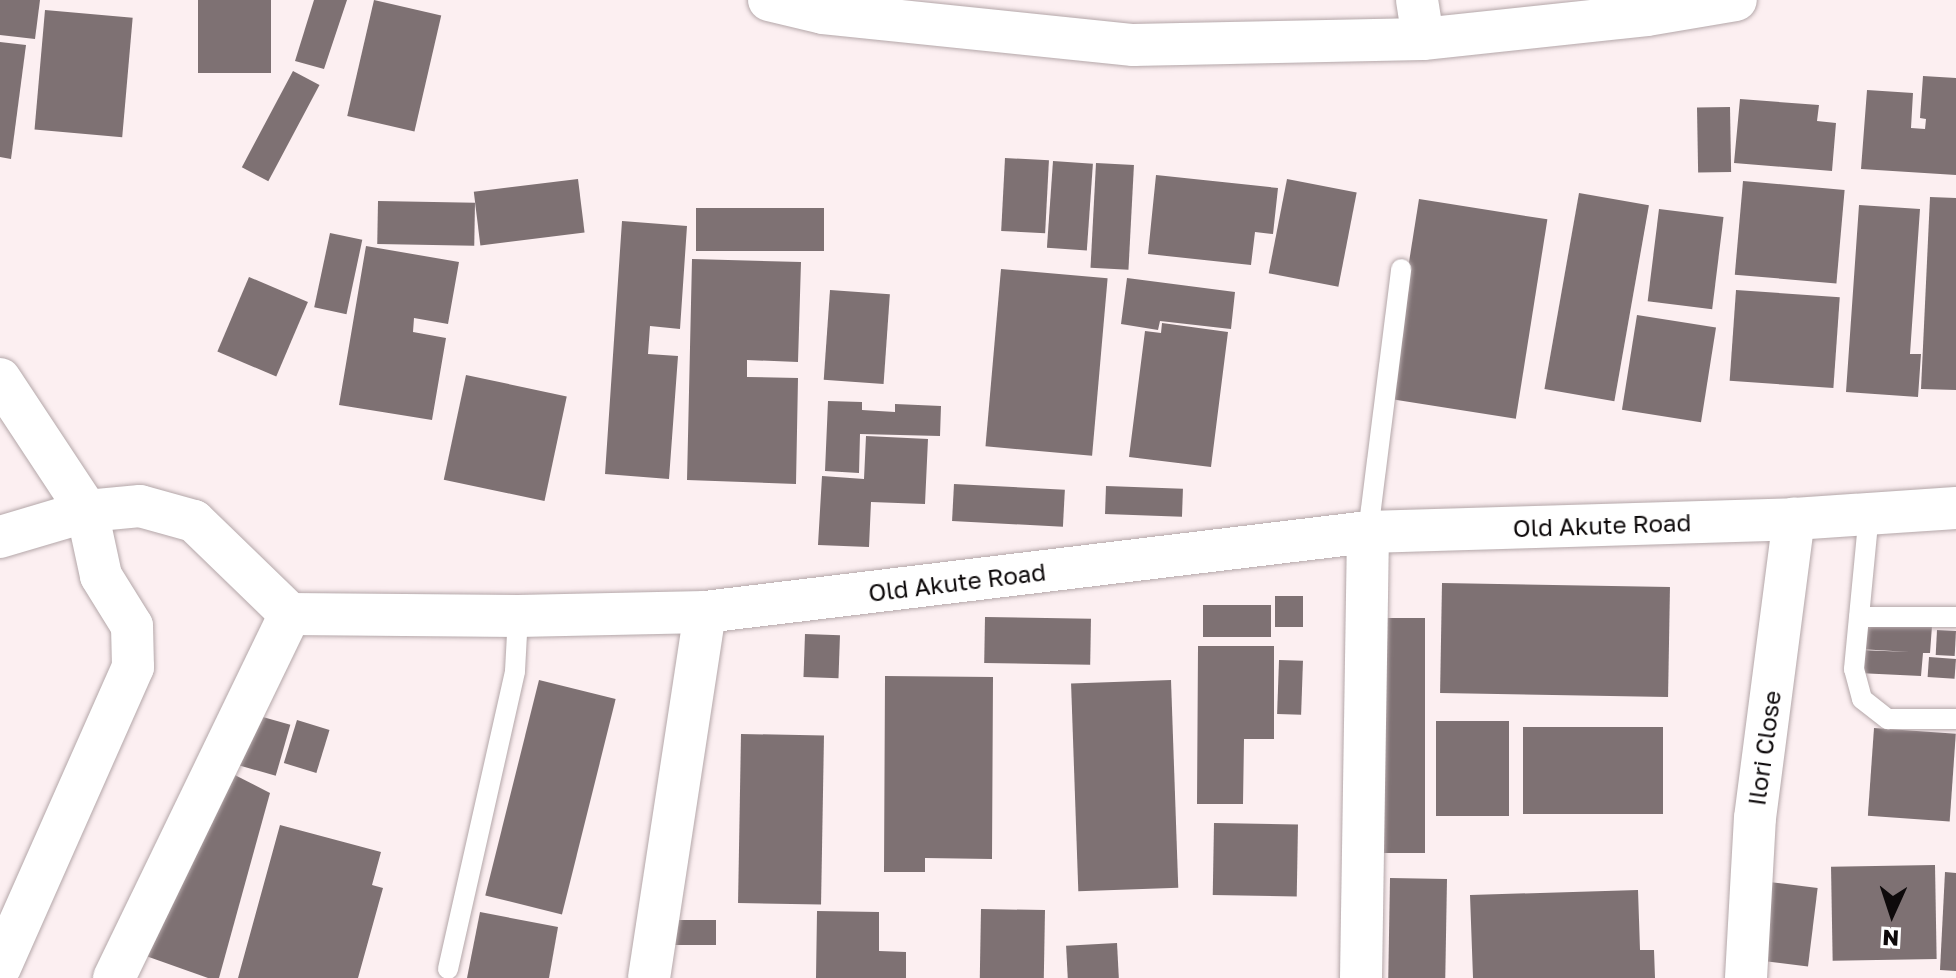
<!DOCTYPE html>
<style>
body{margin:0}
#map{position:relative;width:1956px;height:978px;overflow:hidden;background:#fceff1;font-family:"Golos Text",sans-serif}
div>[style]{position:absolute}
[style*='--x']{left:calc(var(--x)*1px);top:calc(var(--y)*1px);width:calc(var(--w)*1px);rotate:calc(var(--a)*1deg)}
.building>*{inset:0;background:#7e7173;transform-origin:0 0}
.roads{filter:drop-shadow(0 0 2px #b4a7a9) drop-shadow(0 0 2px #b4a7a9)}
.lane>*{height:20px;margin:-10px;padding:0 10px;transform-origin:10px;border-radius:10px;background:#fff}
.street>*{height:42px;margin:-21px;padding:0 21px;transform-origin:21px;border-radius:21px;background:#fff}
span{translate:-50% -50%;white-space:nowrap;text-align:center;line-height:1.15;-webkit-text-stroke:7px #fff;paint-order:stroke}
.street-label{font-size:24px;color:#0e0a0b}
.north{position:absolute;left:1852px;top:874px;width:80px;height:80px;-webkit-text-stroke:6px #fff;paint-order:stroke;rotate:183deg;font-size:22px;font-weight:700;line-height:32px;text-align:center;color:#0e0a0b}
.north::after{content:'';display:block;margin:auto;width:28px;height:36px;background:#0e0a0b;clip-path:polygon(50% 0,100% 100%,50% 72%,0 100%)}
</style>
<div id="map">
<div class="building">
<i style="clip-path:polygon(0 0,40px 0,35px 39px,0 35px)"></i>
<i style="left:198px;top:0;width:73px;height:73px"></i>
<i style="clip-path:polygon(314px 0,347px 0,324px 69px,295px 61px)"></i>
<i style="left:374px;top:0;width:69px;height:119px;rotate:13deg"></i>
<i style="left:45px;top:10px;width:88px;height:120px;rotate:5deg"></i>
<i style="clip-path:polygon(0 42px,26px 45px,11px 159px,0 157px)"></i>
<i style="left:293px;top:71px;width:30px;height:109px;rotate:28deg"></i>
<i style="clip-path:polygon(1923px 76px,1956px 78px,1956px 175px,1861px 169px,1867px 90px,1913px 93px,1911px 128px,1925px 129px,1926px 119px,1920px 118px)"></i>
<i style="clip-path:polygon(1740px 99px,1819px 105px,1817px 121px,1836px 123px,1832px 171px,1734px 163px)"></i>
<i style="left:1730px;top:107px;width:65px;height:33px;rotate:89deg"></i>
<i style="left:1005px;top:158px;width:44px;height:73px;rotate:3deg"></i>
<i style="left:1053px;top:161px;width:40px;height:87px;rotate:4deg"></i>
<i style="left:1096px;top:163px;width:38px;height:105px;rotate:3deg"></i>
<i style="clip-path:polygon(1156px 175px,1278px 188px,1273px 234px,1255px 232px,1251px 265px,1148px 254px)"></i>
<i style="left:578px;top:179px;width:54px;height:105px;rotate:83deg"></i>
<i style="left:1287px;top:179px;width:71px;height:96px;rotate:11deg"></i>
<i style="left:1743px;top:181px;width:102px;height:94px;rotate:5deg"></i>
<i style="left:1579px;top:193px;width:71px;height:199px;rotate:10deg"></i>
<i style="clip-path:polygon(1930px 197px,1956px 198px,1956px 390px,1921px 389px)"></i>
<i style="left:1419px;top:199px;width:130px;height:202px;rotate:9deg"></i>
<i style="left:378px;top:201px;width:97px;height:43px;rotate:1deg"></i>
<i style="clip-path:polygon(1859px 205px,1920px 209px,1910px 354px,1921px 354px,1918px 397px,1846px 392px)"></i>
<i style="left:696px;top:208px;width:128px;height:43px"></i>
<i style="left:1659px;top:209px;width:65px;height:93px;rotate:7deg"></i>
<i style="clip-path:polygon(622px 221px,687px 226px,680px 329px,650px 326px,648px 354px,678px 356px,669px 479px,605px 474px)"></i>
<i style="left:330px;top:233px;width:33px;height:76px;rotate:12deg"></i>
<i style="clip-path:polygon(366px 246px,459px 262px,448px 324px,414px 318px,413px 332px,446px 338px,432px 420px,339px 405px)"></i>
<i style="clip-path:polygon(692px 259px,801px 262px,798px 362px,747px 360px,747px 377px,798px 378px,796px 484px,687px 480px)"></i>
<i style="left:1001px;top:269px;width:107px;height:178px;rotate:5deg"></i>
<i style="left:249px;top:277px;width:64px;height:81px;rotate:23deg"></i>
<i style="clip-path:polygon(1127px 278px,1235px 292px,1231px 329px,1160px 321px,1158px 330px,1121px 324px)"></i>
<i style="left:830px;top:290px;width:60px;height:90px;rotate:4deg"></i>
<i style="left:1736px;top:290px;width:104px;height:91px;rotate:4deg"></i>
<i style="left:1637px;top:315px;width:80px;height:96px;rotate:9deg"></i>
<i style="clip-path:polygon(1162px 323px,1228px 332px,1211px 467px,1129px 457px,1145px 331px,1161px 333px)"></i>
<i style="left:466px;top:375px;width:103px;height:107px;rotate:12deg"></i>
<i style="clip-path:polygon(828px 401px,862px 402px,862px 410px,895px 412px,895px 404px,941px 406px,940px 436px,860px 434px,859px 473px,825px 471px)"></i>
<i style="clip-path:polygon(866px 436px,928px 439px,925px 504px,871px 502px,869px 547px,818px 545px,822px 476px,864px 479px)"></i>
<i style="left:954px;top:484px;width:111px;height:37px;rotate:3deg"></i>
<i style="left:1106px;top:486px;width:77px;height:28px;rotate:2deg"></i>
<i style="left:1442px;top:583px;width:228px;height:110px;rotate:1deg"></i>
<i style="left:1275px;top:596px;width:28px;height:31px"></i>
<i style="left:1203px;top:605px;width:68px;height:32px"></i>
<i style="left:985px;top:617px;width:106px;height:46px;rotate:1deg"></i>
<i style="left:1425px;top:618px;width:235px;height:43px;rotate:90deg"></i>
<i style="clip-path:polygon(1861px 622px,1932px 626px,1930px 653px,1923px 653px,1921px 676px,1858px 673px,1859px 650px,1910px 652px,1859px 649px)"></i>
<i style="left:1937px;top:630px;width:19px;height:25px;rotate:3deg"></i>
<i style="left:805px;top:634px;width:35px;height:43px;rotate:2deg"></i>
<i style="clip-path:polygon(1198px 646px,1274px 646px,1274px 739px,1244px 739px,1243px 804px,1197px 804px)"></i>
<i style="left:1929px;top:657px;width:27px;height:20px;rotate:4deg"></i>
<i style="left:1279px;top:660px;width:24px;height:54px;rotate:2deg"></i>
<i style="clip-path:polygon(885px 676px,993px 677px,992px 859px,925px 858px,925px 872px,884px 872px)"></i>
<i style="left:539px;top:680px;width:79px;height:222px;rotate:14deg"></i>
<i style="left:1171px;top:680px;width:208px;height:100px;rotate:88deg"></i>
<i style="left:249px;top:713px;width:43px;height:53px;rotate:16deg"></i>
<i style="left:297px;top:720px;width:34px;height:45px;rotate:17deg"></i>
<i style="left:1436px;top:721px;width:73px;height:95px"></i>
<i style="left:1523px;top:727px;width:140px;height:87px"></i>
<i style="left:1874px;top:728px;width:82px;height:88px;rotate:4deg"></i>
<i style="left:741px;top:734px;width:83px;height:169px;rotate:1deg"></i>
<i style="clip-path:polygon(225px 770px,270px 793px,219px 978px,208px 978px,146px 956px)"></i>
<i style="left:1214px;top:823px;width:84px;height:72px;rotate:1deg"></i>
<i style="clip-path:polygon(280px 825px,381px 852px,372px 885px,383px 888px,358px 978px,238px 978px)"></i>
<i style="left:1935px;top:865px;width:94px;height:104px;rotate:89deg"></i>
<i style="clip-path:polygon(1945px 872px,1956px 873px,1956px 971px,1940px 970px)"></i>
<i style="left:1390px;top:878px;width:57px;height:100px;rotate:1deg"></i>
<i style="left:1769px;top:882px;width:49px;height:79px;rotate:7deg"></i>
<i style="clip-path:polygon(1638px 890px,1640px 950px,1654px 950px,1655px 978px,1473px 978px,1470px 895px)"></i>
<i style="left:981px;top:909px;width:64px;height:69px;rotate:1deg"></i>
<i style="clip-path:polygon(817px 911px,879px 912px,879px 951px,906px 952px,906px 978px,816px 978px)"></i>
<i style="clip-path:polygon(480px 912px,558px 927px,549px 978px,467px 978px)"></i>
<i style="left:671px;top:920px;width:45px;height:25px"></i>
<i style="left:1117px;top:943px;width:35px;height:51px;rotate:87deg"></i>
</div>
<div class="roads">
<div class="lane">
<i style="--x:1869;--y:513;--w:157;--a:95.5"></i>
<i style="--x:1854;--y:669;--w:31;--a:75"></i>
<i style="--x:1862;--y:699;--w:33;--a:38"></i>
<i style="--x:1888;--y:719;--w:68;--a:0"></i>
<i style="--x:1368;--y:532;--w:265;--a:-82.8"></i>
<i style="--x:1859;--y:617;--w:97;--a:0"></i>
<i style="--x:448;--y:969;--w:305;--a:-77.3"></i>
<i style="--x:515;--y:671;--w:55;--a:-86.9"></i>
</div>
<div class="street">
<i style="--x:769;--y:0;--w:56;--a:13.5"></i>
<i style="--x:823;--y:13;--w:312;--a:5.9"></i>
<i style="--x:1133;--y:45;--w:290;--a:-1.2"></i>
<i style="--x:1423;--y:39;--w:225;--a:-6.1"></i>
<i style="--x:1647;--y:15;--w:90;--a:-9.6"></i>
<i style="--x:1417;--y:0;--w:39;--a:81"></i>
<i style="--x:0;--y:379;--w:158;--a:56.6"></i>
<i style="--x:87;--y:511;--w:66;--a:77.8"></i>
<i style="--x:101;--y:576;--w:59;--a:58.2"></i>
<i style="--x:132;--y:626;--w:41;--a:88.6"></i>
<i style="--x:133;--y:667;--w:328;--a:113.9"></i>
<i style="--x:0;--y:537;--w:91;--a:-16.6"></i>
<i style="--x:87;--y:511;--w:53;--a:-5.4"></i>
<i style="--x:140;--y:506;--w:56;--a:15.5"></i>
<i style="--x:194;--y:521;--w:134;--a:44.1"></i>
<i style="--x:290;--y:614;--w:228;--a:0.5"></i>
<i style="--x:518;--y:616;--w:187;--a:-1.2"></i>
<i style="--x:705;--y:612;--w:668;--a:-6.88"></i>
<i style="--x:1368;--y:532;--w:426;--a:-1.7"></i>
<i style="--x:1794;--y:519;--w:162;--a:-3.9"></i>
<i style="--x:114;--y:978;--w:404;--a:-64.2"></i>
<i style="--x:649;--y:978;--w:370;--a:-81.3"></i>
<i style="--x:1361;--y:978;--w:446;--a:-89.1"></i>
<i style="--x:1746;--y:978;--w:160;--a:-86.8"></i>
<i style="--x:1755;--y:818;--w:302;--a:-82.6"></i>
</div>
</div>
<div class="street-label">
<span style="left:1602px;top:525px;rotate:-2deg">Old Akute Road</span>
<span style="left:957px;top:582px;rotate:-7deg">Old Akute Road</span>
<span style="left:1764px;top:748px;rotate:-82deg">Ilori Close</span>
</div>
<div class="north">N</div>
</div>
